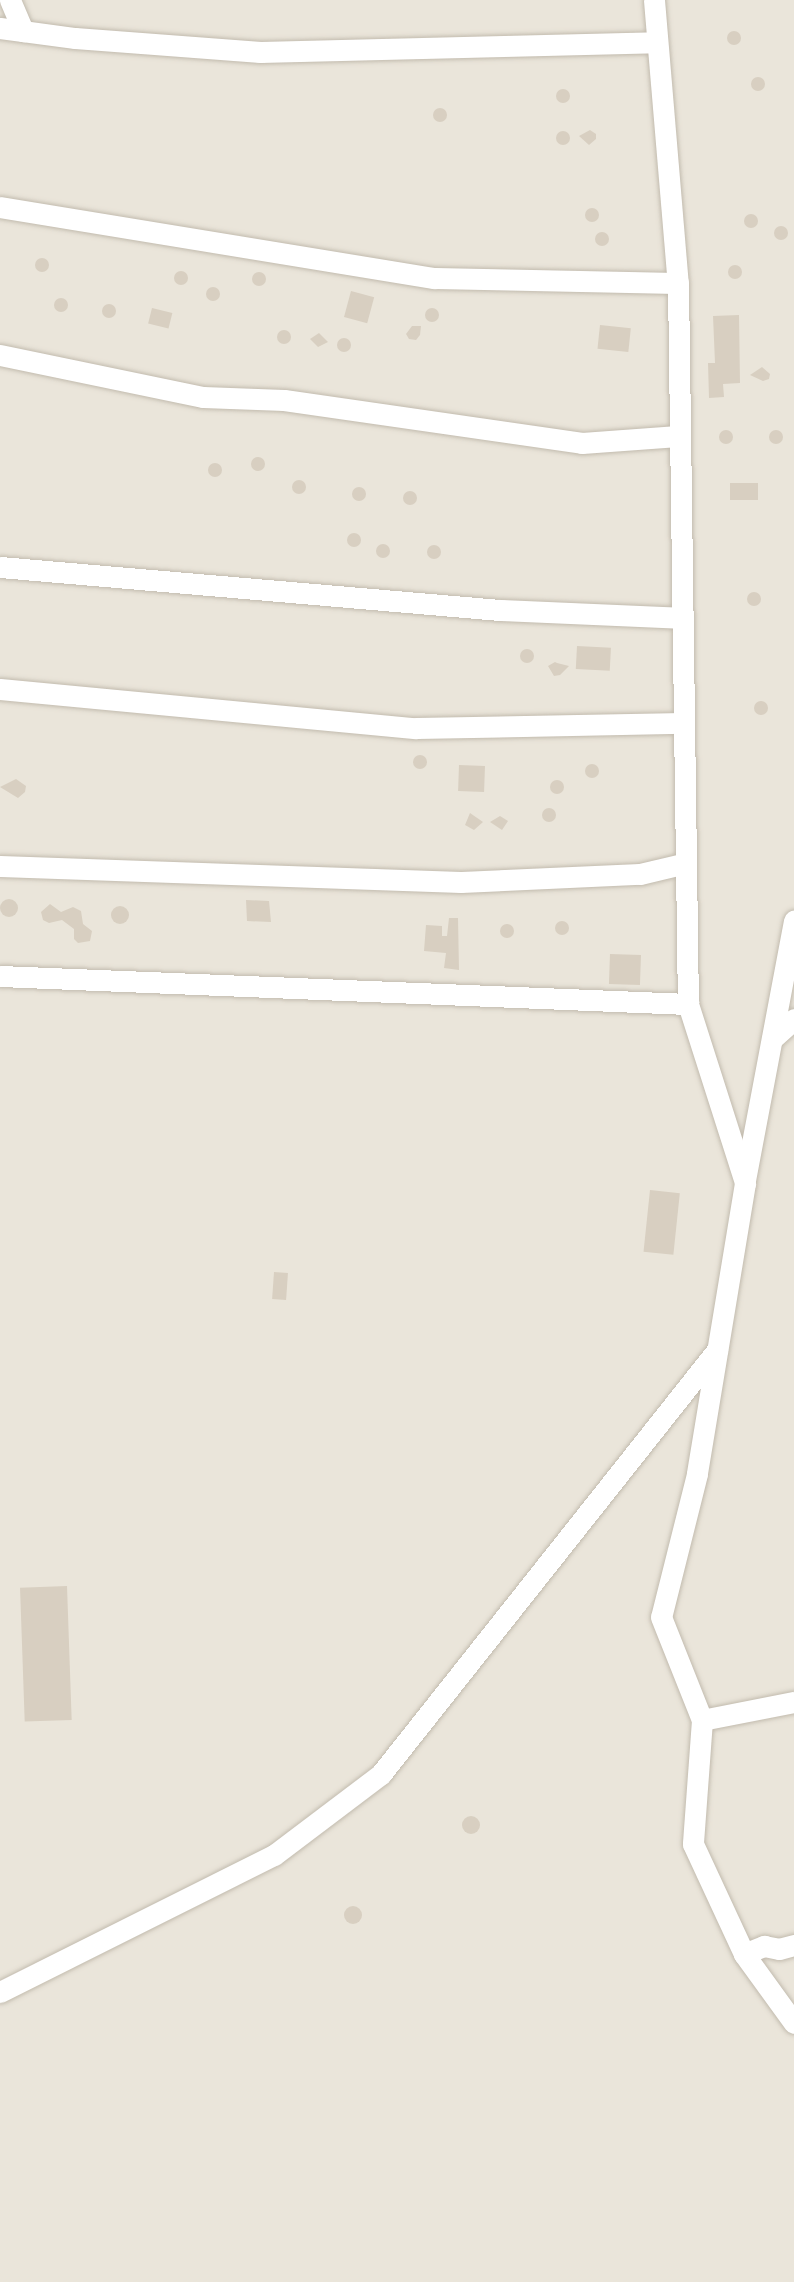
<!DOCTYPE html>
<style>
body{margin:0}
#map{position:relative;width:794px;height:2282px;overflow:hidden;background:#f6f3ec;font-family:Montserrat,sans-serif}
div>[style]{position:absolute}
[style*='--x']{left:calc(var(--x)*1px);top:calc(var(--y)*1px);width:calc(var(--w)*1px);rotate:calc(var(--a)*1deg)}
.residential>*{inset:0;background:#eae5da;transform-origin:0 0}
.building>*{inset:0;background:#d8cfc1;transform-origin:0 0}
.round{border-radius:50%}
.roads{filter:drop-shadow(0 0 2px #c2bbae) drop-shadow(0 0 2px #c2bbae)}
.minor>*{height:21px;margin:-10.5px;padding:0 10.5px;transform-origin:10.5px;border-radius:10.5px;background:#fff}
span{translate:-50% -50%;white-space:nowrap;text-align:center;line-height:1.15;-webkit-text-stroke:5px #fff;paint-order:stroke}
</style>
<div id="map">
<div class="residential">
<i style="left:0;top:0;width:794px;height:2282px"></i>
</div>
<div class="building">
<i class="round" style="left:727px;top:31px;width:14px;height:14px"></i>
<i class="round" style="left:751px;top:77px;width:14px;height:14px"></i>
<i class="round" style="left:556px;top:89px;width:14px;height:14px"></i>
<i class="round" style="left:433px;top:108px;width:14px;height:14px"></i>
<i style="clip-path:polygon(590px 130px,596px 134px,596px 139px,589px 145px,579px 136px)"></i>
<i class="round" style="left:556px;top:131px;width:14px;height:14px"></i>
<i class="round" style="left:585px;top:208px;width:14px;height:14px"></i>
<i class="round" style="left:744px;top:214px;width:14px;height:14px"></i>
<i class="round" style="left:774px;top:226px;width:14px;height:14px"></i>
<i class="round" style="left:595px;top:232px;width:14px;height:14px"></i>
<i class="round" style="left:35px;top:258px;width:14px;height:14px"></i>
<i class="round" style="left:728px;top:265px;width:14px;height:14px"></i>
<i class="round" style="left:174px;top:271px;width:14px;height:14px"></i>
<i class="round" style="left:252px;top:272px;width:14px;height:14px"></i>
<i class="round" style="left:206px;top:287px;width:14px;height:14px"></i>
<i style="left:351px;top:291px;width:24px;height:27px;rotate:15deg"></i>
<i class="round" style="left:54px;top:298px;width:14px;height:14px"></i>
<i class="round" style="left:102px;top:304px;width:14px;height:14px"></i>
<i class="round" style="left:425px;top:308px;width:14px;height:14px"></i>
<i style="left:152px;top:308px;width:21px;height:16px;rotate:14deg"></i>
<i style="clip-path:polygon(739px 315px,740px 383px,723px 384px,724px 397px,709px 398px,708px 363px,715px 363px,713px 316px)"></i>
<i style="left:600px;top:325px;width:31px;height:24px;rotate:6deg"></i>
<i style="clip-path:polygon(412px 326px,421px 326px,420px 335px,416px 340px,409px 339px,406px 334px)"></i>
<i class="round" style="left:277px;top:330px;width:14px;height:14px"></i>
<i style="clip-path:polygon(319px 333px,328px 342px,318px 347px,310px 339px)"></i>
<i class="round" style="left:337px;top:338px;width:14px;height:14px"></i>
<i style="clip-path:polygon(762px 367px,770px 374px,769px 379px,763px 381px,750px 375px)"></i>
<i class="round" style="left:769px;top:430px;width:14px;height:14px"></i>
<i class="round" style="left:719px;top:430px;width:14px;height:14px"></i>
<i class="round" style="left:251px;top:457px;width:14px;height:14px"></i>
<i class="round" style="left:208px;top:463px;width:14px;height:14px"></i>
<i class="round" style="left:292px;top:480px;width:14px;height:14px"></i>
<i style="left:730px;top:483px;width:28px;height:17px"></i>
<i class="round" style="left:352px;top:487px;width:14px;height:14px"></i>
<i class="round" style="left:403px;top:491px;width:14px;height:14px"></i>
<i class="round" style="left:347px;top:533px;width:14px;height:14px"></i>
<i class="round" style="left:376px;top:544px;width:14px;height:14px"></i>
<i class="round" style="left:427px;top:545px;width:14px;height:14px"></i>
<i class="round" style="left:747px;top:592px;width:14px;height:14px"></i>
<i style="left:577px;top:646px;width:34px;height:23px;rotate:3deg"></i>
<i class="round" style="left:520px;top:649px;width:14px;height:14px"></i>
<i style="clip-path:polygon(555px 662px,557px 663px,569px 666px,560px 675px,554px 676px,548px 666px)"></i>
<i class="round" style="left:754px;top:701px;width:14px;height:14px"></i>
<i class="round" style="left:413px;top:755px;width:14px;height:14px"></i>
<i class="round" style="left:585px;top:764px;width:14px;height:14px"></i>
<i style="left:459px;top:765px;width:26px;height:26px;rotate:2deg"></i>
<i style="clip-path:polygon(16px 779px,26px 786px,25px 792px,18px 798px,0 787px)"></i>
<i class="round" style="left:550px;top:780px;width:14px;height:14px"></i>
<i class="round" style="left:542px;top:808px;width:14px;height:14px"></i>
<i style="clip-path:polygon(470px 813px,483px 822px,474px 830px,465px 825px)"></i>
<i style="clip-path:polygon(500px 816px,508px 821px,502px 830px,490px 822px)"></i>
<i class="round" style="left:0;top:899px;width:18px;height:18px"></i>
<i style="clip-path:polygon(246px 900px,269px 901px,271px 922px,247px 921px)"></i>
<i style="clip-path:polygon(50px 904px,61px 912px,73px 907px,81px 911px,83px 924px,92px 931px,90px 941px,78px 943px,74px 939px,74px 929px,62px 920px,49px 923px,43px 920px,41px 912px)"></i>
<i class="round" style="left:111px;top:906px;width:18px;height:18px"></i>
<i style="clip-path:polygon(449px 918px,458px 918px,459px 970px,444px 968px,446px 953px,424px 951px,426px 925px,442px 926px,442px 936px,447px 936px)"></i>
<i class="round" style="left:555px;top:921px;width:14px;height:14px"></i>
<i class="round" style="left:500px;top:924px;width:14px;height:14px"></i>
<i style="left:610px;top:954px;width:31px;height:30px;rotate:2deg"></i>
<i style="left:650px;top:1190px;width:30px;height:62px;rotate:6deg"></i>
<i style="left:274px;top:1272px;width:14px;height:27px;rotate:4deg"></i>
<i style="left:67px;top:1586px;width:134px;height:47px;rotate:88deg"></i>
<i class="round" style="left:462px;top:1816px;width:18px;height:18px"></i>
<i class="round" style="left:344px;top:1906px;width:18px;height:18px"></i>
</div>
<div class="roads">
<div class="minor">
<i style="--x:10;--y:0;--w:34;--a:67"></i>
<i style="--x:654;--y:0;--w:284;--a:85.2"></i>
<i style="--x:678;--y:283;--w:721;--a:89.21"></i>
<i style="--x:688;--y:1004;--w:188;--a:72.3"></i>
<i style="--x:745;--y:1183;--w:295;--a:99.4"></i>
<i style="--x:697;--y:1474;--w:147;--a:104.1"></i>
<i style="--x:661;--y:1617;--w:111;--a:68.3"></i>
<i style="--x:702;--y:1720;--w:124;--a:94.2"></i>
<i style="--x:693;--y:1844;--w:121;--a:65.1"></i>
<i style="--x:744;--y:1954;--w:85;--a:54.1"></i>
<i style="--x:0;--y:28;--w:76;--a:7.6"></i>
<i style="--x:75;--y:38;--w:186;--a:4.3"></i>
<i style="--x:260;--y:52;--w:396;--a:-1.4"></i>
<i style="--x:0;--y:207;--w:440;--a:9.3"></i>
<i style="--x:434;--y:278;--w:244;--a:1.2"></i>
<i style="--x:0;--y:355;--w:207;--a:11.7"></i>
<i style="--x:203;--y:397;--w:81;--a:2.1"></i>
<i style="--x:284;--y:400;--w:301;--a:8.2"></i>
<i style="--x:582;--y:443;--w:96;--a:-4.2"></i>
<i style="--x:0;--y:567;--w:502;--a:4.92"></i>
<i style="--x:500;--y:610;--w:181;--a:2.5"></i>
<i style="--x:0;--y:689;--w:418;--a:5.4"></i>
<i style="--x:416;--y:728;--w:267;--a:-1.1"></i>
<i style="--x:0;--y:866;--w:461;--a:2"></i>
<i style="--x:461;--y:882;--w:179;--a:-2.6"></i>
<i style="--x:640;--y:874;--w:47;--a:-13.4"></i>
<i style="--x:0;--y:976;--w:689;--a:2.33"></i>
<i style="--x:772;--y:1039;--w:30;--a:-42"></i>
<i style="--x:745;--y:1180;--w:264;--a:-79.3"></i>
<i style="--x:702;--y:1720;--w:94;--a:-11.1"></i>
<i style="--x:744;--y:1954;--w:22;--a:-22"></i>
<i style="--x:764;--y:1946;--w:15;--a:11"></i>
<i style="--x:779;--y:1949;--w:16;--a:-15"></i>
<i style="--x:0;--y:1992;--w:306;--a:-26.6"></i>
<i style="--x:274;--y:1855;--w:134;--a:-37.1"></i>
<i style="--x:381;--y:1774;--w:541;--a:-51.6"></i>
</div>
</div>
</div>
